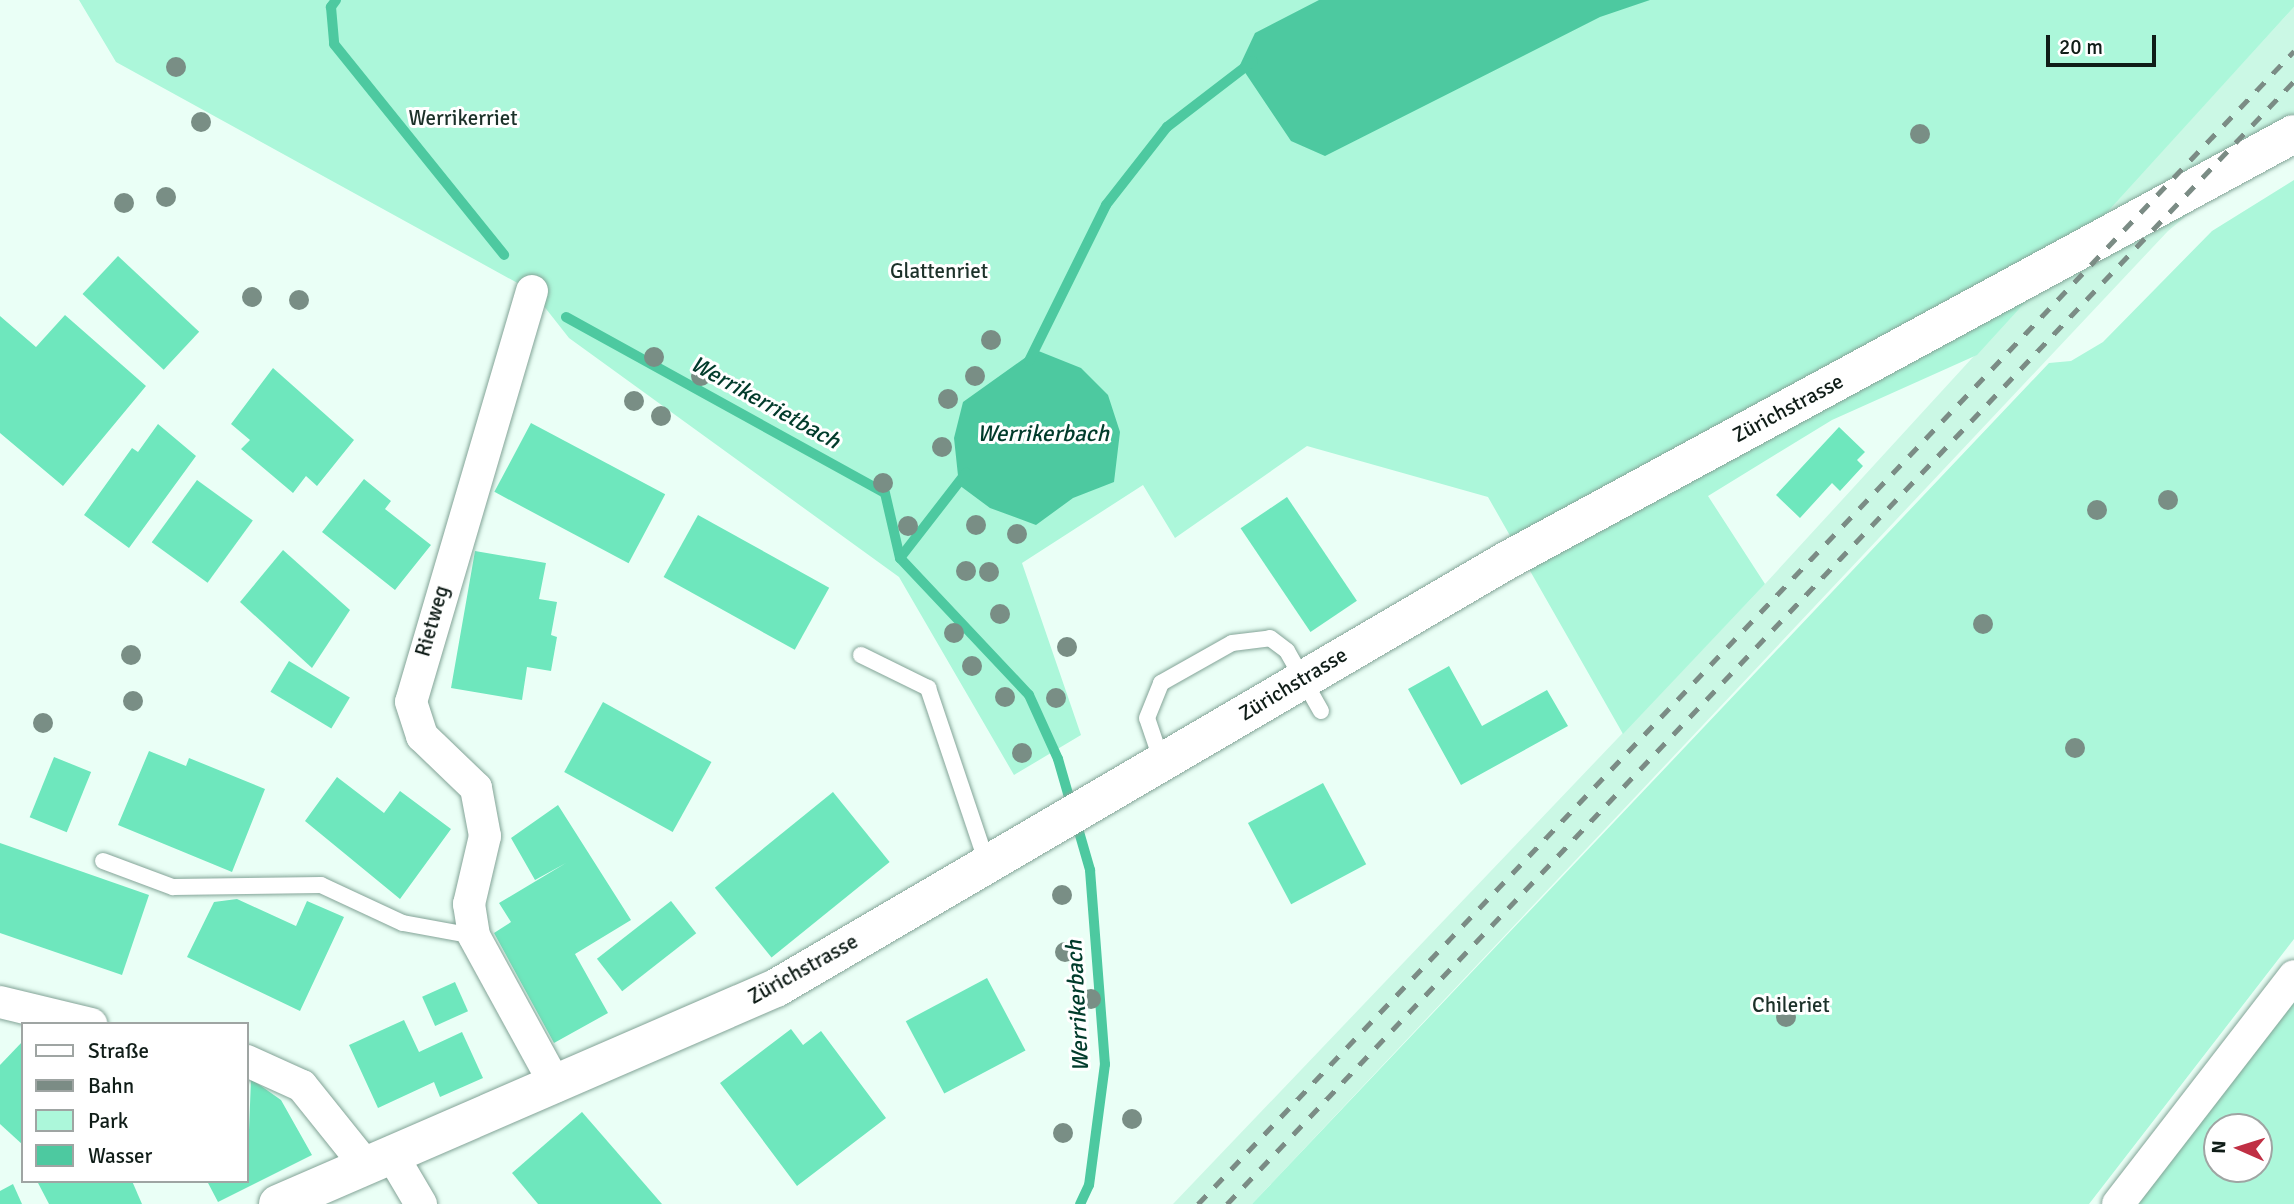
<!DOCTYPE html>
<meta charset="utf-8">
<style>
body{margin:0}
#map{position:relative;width:2294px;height:1204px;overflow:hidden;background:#eafff6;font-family:Signika,sans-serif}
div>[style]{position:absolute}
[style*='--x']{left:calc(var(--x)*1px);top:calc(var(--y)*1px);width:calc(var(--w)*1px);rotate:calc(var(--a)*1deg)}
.built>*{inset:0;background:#cbf8e5}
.green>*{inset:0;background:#acf7da}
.water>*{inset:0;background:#4dc9a0}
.stream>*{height:10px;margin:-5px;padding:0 5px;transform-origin:5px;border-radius:5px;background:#4dc9a0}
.building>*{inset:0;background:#6ee7bd;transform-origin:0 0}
.roads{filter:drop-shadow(0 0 2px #83a497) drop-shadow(0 0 2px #83a497)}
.lane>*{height:16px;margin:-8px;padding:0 8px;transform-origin:8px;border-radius:8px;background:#fff}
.street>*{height:32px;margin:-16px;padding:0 16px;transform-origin:16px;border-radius:16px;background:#fff}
.secondary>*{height:38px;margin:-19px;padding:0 19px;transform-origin:19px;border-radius:19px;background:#fff}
.rail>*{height:5px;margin-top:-2.5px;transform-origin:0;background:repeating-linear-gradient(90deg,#7b8c85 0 12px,transparent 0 24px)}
.trees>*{width:20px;height:20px;margin:-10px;border-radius:50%;background:#798e85}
span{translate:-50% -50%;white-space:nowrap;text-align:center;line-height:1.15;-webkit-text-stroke:6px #fff;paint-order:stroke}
.park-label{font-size:21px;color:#1c3129}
.street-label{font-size:21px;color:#101d18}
.water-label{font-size:23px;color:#013b2b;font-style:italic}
.legend{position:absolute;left:21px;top:1022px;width:228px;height:161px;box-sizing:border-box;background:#fff;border:2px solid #9fa5a3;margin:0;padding:9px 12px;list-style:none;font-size:21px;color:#101d18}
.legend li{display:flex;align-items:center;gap:14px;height:35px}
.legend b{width:35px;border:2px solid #9fa5a3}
.north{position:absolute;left:2203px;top:1113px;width:70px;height:70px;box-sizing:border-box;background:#fff;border:2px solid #9fa5a3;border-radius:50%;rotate:273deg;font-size:19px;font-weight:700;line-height:28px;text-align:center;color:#101d18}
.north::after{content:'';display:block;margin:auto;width:24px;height:32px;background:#c02f44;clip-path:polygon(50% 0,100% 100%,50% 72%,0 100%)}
.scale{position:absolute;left:2046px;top:35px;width:110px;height:32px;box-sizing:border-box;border:4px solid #101d18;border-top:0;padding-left:9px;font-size:21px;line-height:24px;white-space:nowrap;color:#101d18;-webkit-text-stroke:5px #fff;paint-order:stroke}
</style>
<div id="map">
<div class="built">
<i style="clip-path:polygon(2294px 7px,2294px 126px,2168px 231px,1252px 1204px,1173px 1204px,1765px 584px)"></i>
</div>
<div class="green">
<i style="clip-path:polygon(79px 0,2294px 0,2294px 7px,1977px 355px,1832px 420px,1708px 496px,1765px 584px,1623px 734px,1488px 497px,1307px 446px,1175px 538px,1143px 485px,1022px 563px,1081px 735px,1014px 775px,899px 577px,569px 338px,532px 291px,116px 62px)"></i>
<i style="clip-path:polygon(2294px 180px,2294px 939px,2089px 1204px,1252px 1204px,2049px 363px,2071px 361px,2103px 342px,2212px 231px)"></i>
<i style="clip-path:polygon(evenodd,2294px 1000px,2294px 1204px,2138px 1204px,2294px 1000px,2217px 1127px,2259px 1127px,2259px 1169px,2217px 1169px,2217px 1127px)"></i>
</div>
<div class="water">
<i style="clip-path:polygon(1319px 0,1650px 0,1600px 17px,1325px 156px,1291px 141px,1240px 65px,1255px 33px)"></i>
<i style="clip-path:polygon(1036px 350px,1081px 368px,1108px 395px,1120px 432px,1114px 482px,1073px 498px,1036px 525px,990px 508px,959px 485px,954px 438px,963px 402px)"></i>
</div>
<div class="stream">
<i style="--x:336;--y:0;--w:9;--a:126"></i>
<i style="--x:331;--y:7;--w:37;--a:85"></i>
<i style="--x:334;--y:44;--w:271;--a:51.1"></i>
<i style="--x:566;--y:317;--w:364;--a:28.9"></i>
<i style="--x:885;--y:493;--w:67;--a:77"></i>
<i style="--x:900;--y:558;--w:188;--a:46.7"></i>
<i style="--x:1029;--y:695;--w:70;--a:65.6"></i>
<i style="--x:1058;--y:759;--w:116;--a:73.9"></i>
<i style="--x:1090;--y:870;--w:195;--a:85.6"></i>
<i style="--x:1105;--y:1064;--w:122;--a:97.5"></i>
<i style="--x:1089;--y:1185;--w:21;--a:115"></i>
<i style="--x:1029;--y:361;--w:174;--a:-63.7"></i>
<i style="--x:1106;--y:205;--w:99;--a:-52"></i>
<i style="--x:1167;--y:127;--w:108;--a:-37.5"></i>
<i style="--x:900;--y:558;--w:108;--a:-52.2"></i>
</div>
<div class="building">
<i style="left:118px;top:256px;width:111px;height:52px;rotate:43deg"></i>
<i style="clip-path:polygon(65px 315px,146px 386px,63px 486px,0 433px,0 316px,36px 347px)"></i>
<i style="clip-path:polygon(273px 368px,354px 440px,317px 486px,306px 476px,293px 493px,241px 449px,250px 440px,231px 424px)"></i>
<i style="left:531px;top:423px;width:152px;height:78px;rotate:28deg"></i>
<i style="clip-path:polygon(158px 424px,196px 456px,129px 548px,84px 515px,132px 448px,138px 452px)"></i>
<i style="clip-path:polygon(1839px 427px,1865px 452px,1857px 460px,1863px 466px,1840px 491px,1832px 483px,1800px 518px,1776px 495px)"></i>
<i style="clip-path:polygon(364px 479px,391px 501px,385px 509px,431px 545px,395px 590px,322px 532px)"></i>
<i style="left:197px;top:480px;width:69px;height:77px;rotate:36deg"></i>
<i style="left:1287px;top:497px;width:125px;height:56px;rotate:56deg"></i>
<i style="left:698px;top:515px;width:150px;height:71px;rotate:29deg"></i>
<i style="clip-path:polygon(283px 550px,350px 610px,312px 668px,240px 602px)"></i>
<i style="clip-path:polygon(475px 551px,546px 563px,539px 599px,557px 602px,551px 635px,557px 637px,551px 671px,527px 667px,522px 700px,451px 688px)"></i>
<i style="left:289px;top:661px;width:71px;height:36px;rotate:31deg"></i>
<i style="clip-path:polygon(1449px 666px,1482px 726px,1547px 690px,1568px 726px,1461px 785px,1408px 689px)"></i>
<i style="left:603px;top:702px;width:124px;height:80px;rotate:29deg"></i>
<i style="clip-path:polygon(149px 751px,186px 766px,189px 758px,265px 789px,232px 872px,118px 825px)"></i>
<i style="left:54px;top:757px;width:40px;height:65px;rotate:22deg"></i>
<i style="clip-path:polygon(337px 777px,384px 813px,400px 791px,451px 829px,400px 899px,305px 821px)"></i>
<i style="left:1323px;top:783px;width:92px;height:85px;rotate:62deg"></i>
<i style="left:833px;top:792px;width:90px;height:152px;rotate:51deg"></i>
<i style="clip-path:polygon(558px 805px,631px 920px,575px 954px,608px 1013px,554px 1043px,494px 933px,511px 922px,499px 903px,566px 863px,535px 880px,511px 838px)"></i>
<i style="clip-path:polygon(0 843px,149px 895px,122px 975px,0 933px)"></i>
<i style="clip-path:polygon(237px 899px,296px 926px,307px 901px,344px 917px,300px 1011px,187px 957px,214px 902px)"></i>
<i style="left:671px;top:901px;width:41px;height:94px;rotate:52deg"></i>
<i style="left:987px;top:978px;width:82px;height:92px;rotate:62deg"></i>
<i style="left:455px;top:982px;width:32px;height:36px;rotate:66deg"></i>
<i style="clip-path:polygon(404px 1020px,419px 1052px,462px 1032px,483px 1078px,440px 1097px,434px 1082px,378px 1108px,349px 1045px)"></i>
<i style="clip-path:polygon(791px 1029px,803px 1045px,821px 1031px,886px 1118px,797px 1186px,720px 1083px)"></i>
<i style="clip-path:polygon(23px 1041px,23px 1145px,0 1124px,0 1065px)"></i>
<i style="clip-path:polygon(251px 1079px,281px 1100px,312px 1155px,218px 1202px,207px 1181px,247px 1181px)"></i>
<i style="clip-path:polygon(582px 1112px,662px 1204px,538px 1204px,512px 1173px)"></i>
<i style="clip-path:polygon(37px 1181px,132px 1181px,142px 1204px,49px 1204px)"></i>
<i style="clip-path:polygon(13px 1184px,22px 1204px,0 1204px,0 1191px)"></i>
</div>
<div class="roads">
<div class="lane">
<i style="--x:861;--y:655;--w:75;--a:26.2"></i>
<i style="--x:928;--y:688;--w:185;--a:71.4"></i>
<i style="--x:1162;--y:762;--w:46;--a:-108.8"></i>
<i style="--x:1147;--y:718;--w:38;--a:-68"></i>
<i style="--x:1161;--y:683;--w:81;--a:-29.4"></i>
<i style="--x:1232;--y:643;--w:38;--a:-7"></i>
<i style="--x:1270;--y:638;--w:21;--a:37"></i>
<i style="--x:1287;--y:651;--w:69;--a:60.5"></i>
<i style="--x:103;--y:861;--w:75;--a:20.4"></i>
<i style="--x:173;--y:887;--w:148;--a:-0.8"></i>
<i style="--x:321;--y:885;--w:90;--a:24.9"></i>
<i style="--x:403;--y:923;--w:72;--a:10.4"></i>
</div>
<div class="street">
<i style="--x:532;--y:291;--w:428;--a:106.4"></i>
<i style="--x:411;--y:702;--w:36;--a:72"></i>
<i style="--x:422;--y:736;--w:75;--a:43.9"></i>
<i style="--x:476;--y:788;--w:49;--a:79.4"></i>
<i style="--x:485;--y:836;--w:70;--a:103.2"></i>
<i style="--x:469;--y:904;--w:32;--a:81"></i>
<i style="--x:474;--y:936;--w:171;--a:61.3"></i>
<i style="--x:0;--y:1002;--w:94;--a:13.6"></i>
<i style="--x:247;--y:1061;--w:60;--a:24.4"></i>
<i style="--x:302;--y:1086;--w:102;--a:51.3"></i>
<i style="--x:392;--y:1155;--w:57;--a:59.4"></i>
<i style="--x:2118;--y:1204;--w:288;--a:-52.3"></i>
</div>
<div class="secondary">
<i style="--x:278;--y:1204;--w:543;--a:-23.45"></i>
<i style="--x:776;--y:988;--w:843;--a:-30.33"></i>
<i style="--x:1504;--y:562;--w:898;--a:-28.45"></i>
</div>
</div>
<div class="rail">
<i style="--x:1198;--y:1204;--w:1591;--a:-46.45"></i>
<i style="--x:1227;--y:1204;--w:1549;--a:-46.46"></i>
</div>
<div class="trees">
<i style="left:176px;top:67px"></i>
<i style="left:201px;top:122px"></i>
<i style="left:1920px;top:134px"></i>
<i style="left:166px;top:197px"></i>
<i style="left:124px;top:203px"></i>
<i style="left:252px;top:297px"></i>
<i style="left:299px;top:300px"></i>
<i style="left:991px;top:340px"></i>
<i style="left:654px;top:357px"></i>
<i style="left:701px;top:376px"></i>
<i style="left:975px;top:376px"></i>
<i style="left:948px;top:399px"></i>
<i style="left:634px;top:401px"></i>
<i style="left:661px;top:416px"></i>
<i style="left:942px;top:447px"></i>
<i style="left:883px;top:483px"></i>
<i style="left:2168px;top:500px"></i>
<i style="left:2097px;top:510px"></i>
<i style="left:976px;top:525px"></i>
<i style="left:908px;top:526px"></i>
<i style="left:1017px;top:534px"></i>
<i style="left:966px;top:571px"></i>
<i style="left:989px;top:572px"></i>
<i style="left:1000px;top:614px"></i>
<i style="left:1983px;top:624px"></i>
<i style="left:954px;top:633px"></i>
<i style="left:1067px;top:647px"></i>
<i style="left:131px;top:655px"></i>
<i style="left:972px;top:666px"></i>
<i style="left:1005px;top:697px"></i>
<i style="left:1056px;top:698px"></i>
<i style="left:133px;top:701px"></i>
<i style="left:43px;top:723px"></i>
<i style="left:2075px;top:748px"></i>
<i style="left:1022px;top:753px"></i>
<i style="left:1062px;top:895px"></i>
<i style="left:1065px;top:952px"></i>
<i style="left:1091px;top:999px"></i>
<i style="left:1786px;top:1017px"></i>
<i style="left:1132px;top:1119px"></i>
<i style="left:1063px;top:1133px"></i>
</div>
<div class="park-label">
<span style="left:463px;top:118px">Werrikerriet</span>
<span style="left:939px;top:271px">Glattenriet</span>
<span style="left:1791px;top:1005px">Chileriet</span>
</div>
<div class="street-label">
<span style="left:1788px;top:408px;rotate:-28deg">Zürichstrasse</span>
<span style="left:432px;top:621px;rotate:-74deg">Rietweg</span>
<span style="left:1293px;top:684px;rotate:-31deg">Zürichstrasse</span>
<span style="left:803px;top:969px;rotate:-29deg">Zürichstrasse</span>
</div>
<div class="water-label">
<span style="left:765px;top:403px;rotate:29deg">Werrikerrietbach</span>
<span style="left:1043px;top:434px">Werrikerbach</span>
<span style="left:1078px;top:1006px;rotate:-93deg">Werrikerbach</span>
</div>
<ul class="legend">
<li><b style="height:9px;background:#fff"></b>Straße</li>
<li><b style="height:9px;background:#7b8c85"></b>Bahn</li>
<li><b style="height:19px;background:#acf7da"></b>Park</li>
<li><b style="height:19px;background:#4dc9a0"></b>Wasser</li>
</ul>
<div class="north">N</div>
<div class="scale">20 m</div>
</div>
